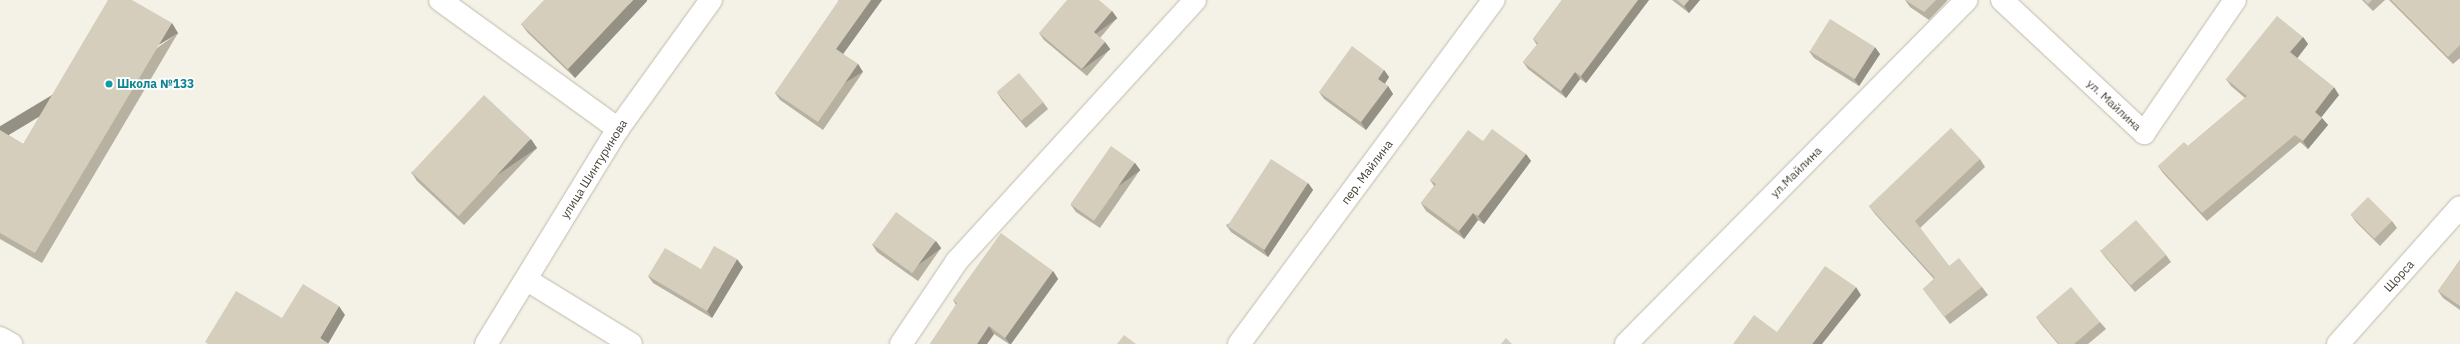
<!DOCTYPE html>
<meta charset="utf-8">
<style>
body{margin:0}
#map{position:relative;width:2460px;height:344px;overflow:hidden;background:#f4f1e7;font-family:"IBM Plex Sans",sans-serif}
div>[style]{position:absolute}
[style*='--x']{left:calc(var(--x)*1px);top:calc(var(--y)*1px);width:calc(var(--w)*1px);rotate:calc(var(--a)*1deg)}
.roads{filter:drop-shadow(0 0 1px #bfbaaa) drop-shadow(0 0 1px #bfbaaa)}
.street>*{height:22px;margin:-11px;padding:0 11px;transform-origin:11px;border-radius:11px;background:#fff}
.wall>*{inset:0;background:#b7b1a2}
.shaded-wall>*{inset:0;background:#959084;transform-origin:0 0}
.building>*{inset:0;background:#d5cebc;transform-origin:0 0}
.dots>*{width:11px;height:11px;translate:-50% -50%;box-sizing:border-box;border:2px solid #fff;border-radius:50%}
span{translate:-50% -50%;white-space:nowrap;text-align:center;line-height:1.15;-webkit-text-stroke:3.5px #fff;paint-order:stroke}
.culture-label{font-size:12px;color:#0d838f;font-weight:700}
.left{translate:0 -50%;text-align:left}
.street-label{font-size:12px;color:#474236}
</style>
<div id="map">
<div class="roads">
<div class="street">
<i style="--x:440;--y:0;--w:220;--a:35.9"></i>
<i style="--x:2002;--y:0;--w:195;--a:43.1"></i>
<i style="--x:2144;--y:133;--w:161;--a:-55.6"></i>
<i style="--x:527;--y:280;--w:122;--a:31.6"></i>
<i style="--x:0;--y:338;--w:13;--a:29"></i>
<i style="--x:486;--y:344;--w:252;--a:-58.5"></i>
<i style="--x:618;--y:129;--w:159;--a:-54.2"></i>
<i style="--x:901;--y:344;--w:100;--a:-56"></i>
<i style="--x:957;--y:261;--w:353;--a:-47.6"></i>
<i style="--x:1239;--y:344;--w:428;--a:-53.5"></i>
<i style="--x:1626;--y:344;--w:484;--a:-45.3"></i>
<i style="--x:2338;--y:344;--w:183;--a:-48.3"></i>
</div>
</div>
<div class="wall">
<i style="clip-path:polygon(838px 0,882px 0,842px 54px,858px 64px,863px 72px,823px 130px,780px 100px,775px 93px,839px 1px)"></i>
<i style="clip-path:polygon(1562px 0,1649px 0,1586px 83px,1580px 79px,1566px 98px,1528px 69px,1523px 62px,1537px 45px,1533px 39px)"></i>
<i style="clip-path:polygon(1672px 0,1700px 0,1689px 13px)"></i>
<i style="clip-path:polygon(1905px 0,1947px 0,1947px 1px,1929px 20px,1910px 7px)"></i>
<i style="clip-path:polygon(2362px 0,2385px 0,2373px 11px)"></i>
<i style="clip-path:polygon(2389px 0,2460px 0,2460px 58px,2453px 64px)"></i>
<i style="clip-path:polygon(647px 1px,575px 78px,528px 33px,521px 24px)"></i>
<i style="clip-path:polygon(1112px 11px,1117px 18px,1100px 38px,1105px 42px,1110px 49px,1087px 76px,1044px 40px,1039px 33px)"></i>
<i style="clip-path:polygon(178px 33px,42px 263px,0 239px,0 130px,23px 144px)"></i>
<i style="clip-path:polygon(2303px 37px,2308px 44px,2297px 58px,2339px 95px,2321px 117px,2328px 125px,2308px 149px,2300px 142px,2207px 221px,2163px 173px,2158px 166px,2188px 146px,2245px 98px,2231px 86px,2226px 79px)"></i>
<i style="clip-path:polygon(1809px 51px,1880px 54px,1859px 86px,1814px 58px)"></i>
<i style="clip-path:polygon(1384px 70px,1389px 77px,1385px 84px,1388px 86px,1393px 94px,1366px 130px,1324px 99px,1319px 92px)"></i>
<i style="clip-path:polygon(997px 92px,1043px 102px,1048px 109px,1026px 128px,1002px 100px)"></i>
<i style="clip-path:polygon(1483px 141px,1526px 154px,1531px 161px,1484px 224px,1478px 220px,1464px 239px,1426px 211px,1421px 203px,1434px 186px,1430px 180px)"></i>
<i style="clip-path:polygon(537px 148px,464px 225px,417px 181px,411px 172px)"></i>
<i style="clip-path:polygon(1980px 159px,1985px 167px,1920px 228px,1949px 266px,1982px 287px,1988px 295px,1950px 324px,1923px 289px,1934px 279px,1875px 214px,1869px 206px)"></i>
<i style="clip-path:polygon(1135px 163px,1140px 170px,1100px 228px,1076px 212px,1071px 205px)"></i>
<i style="clip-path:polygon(1308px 183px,1313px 190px,1268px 257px,1231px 232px,1226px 225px)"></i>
<i style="clip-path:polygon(2351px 215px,2392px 221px,2397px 228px,2380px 246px,2356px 222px)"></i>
<i style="clip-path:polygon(872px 244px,941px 248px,918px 281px,877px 252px)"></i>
<i style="clip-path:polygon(2100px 250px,2166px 255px,2171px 262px,2135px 292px,2105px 257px)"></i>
<i style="clip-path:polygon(2460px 260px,2460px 310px,2443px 298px,2438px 291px)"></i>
<i style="clip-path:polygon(743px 267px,712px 318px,653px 283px,648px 276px,701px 269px)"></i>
<i style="clip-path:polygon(1053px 271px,1058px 279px,1011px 344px,1009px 344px,994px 334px,987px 344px,930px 344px,956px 305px,953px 300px)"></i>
<i style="clip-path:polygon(2036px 317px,2100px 322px,2106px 329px,2088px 344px,2058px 344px,2041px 324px)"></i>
</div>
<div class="shaded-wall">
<i style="clip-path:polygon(633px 0,647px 0,647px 1px,575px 78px,568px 69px)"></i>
<i style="clip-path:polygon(871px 0,882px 0,841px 57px,836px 49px)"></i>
<i style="clip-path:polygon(1638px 0,1649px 0,1586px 83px,1581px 76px)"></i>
<i style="clip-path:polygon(1689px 0,1700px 0,1689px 13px,1684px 6px)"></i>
<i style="left:1112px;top:11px;width:9px;height:28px;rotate:54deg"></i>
<i style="left:172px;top:23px;width:12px;height:268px;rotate:59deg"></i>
<i style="clip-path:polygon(2303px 37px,2308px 44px,2296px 60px,2290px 52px)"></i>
<i style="left:1105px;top:42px;width:9px;height:35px;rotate:54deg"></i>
<i style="clip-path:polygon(1875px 47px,1880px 54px,1859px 86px,1854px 79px)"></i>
<i style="left:858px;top:64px;width:9px;height:70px;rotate:58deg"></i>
<i style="clip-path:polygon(1384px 70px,1389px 77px,1383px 86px,1378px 79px)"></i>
<i style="clip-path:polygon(1575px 72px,1580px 79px,1566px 98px,1561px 91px)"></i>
<i style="clip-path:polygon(1388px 86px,1393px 94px,1366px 130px,1361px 122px)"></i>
<i style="clip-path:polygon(2334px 87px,2339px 95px,2320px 119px,2315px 112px)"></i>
<i style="clip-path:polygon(2322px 118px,2328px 125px,2308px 149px,2303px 141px)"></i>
<i style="left:531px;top:139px;width:11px;height:106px;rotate:56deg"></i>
<i style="clip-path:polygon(1526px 154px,1531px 161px,1484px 224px,1478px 216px)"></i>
<i style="left:1135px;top:163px;width:9px;height:70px;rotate:54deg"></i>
<i style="clip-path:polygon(1308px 183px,1313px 190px,1268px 257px,1263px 249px)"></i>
<i style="clip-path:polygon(1473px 213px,1478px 220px,1464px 239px,1459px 231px)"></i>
<i style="left:936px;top:241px;width:9px;height:40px;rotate:54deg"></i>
<i style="clip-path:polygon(737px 259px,743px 267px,712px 318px,707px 311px)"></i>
<i style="clip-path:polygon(1053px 271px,1058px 279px,1011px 344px,1010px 344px,1005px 338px)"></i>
<i style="clip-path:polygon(1856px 287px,1861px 295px,1822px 344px,1812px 344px)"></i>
<i style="clip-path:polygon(339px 306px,345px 315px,328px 344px,320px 338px)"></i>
<i style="clip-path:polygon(989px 326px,994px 334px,987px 344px,977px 344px)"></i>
</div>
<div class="building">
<i style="clip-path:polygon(108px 0,132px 0,172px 23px,35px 253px,0 233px,0 130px,23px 144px)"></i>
<i style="clip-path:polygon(544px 0,633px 0,568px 69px,521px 24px)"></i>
<i style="clip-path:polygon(839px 0,871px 0,836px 49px,858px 64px,818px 122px,775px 93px)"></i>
<i style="clip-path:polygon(1067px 0,1099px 0,1112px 11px,1094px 32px,1105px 42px,1082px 69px,1039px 33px)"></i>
<i style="clip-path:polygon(1562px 0,1638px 0,1581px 76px,1575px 72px,1561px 91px,1523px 62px,1538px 43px,1533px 39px)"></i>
<i style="clip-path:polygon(1677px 0,1689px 0,1684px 6px)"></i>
<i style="clip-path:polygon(1905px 0,1936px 0,1924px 12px)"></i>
<i style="clip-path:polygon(2364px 0,2372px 0,2368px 4px)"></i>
<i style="clip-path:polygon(2391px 0,2460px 0,2460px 45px,2448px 57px)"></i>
<i style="clip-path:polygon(2277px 16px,2303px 37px,2290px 52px,2334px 87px,2315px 112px,2322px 118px,2303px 141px,2295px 135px,2202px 213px,2158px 166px,2184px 142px,2188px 146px,2247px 96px,2226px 79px)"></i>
<i style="left:1830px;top:19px;width:53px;height:38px;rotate:32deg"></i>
<i style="clip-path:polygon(1352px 46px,1384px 70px,1378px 79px,1388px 86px,1361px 122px,1319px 92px)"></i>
<i style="left:1019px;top:73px;width:38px;height:29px;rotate:50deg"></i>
<i style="left:484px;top:95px;width:64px;height:106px;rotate:43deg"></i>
<i style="clip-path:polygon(1951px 128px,1980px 159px,1915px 221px,1949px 266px,1959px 258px,1982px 287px,1944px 317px,1923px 289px,1935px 278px,1869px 206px)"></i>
<i style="clip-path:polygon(1492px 129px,1526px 154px,1478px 216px,1473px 213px,1459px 231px,1421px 203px,1436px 184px,1430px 180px,1468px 130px,1483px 141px)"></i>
<i style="left:1111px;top:146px;width:29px;height:71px;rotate:35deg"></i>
<i style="left:1271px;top:159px;width:44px;height:80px;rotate:33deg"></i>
<i style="left:2368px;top:197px;width:34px;height:25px;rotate:45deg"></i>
<i style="left:896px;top:212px;width:49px;height:40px;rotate:36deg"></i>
<i style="left:2136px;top:220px;width:46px;height:47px;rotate:49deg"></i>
<i style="clip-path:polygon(1001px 233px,1053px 271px,1005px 338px,989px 326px,977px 344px,930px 344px,957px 303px,953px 300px)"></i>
<i style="clip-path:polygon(714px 246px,737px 259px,707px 311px,648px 276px,665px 248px,701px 269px)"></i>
<i style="clip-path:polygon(2460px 260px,2460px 306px,2438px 291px)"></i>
<i style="clip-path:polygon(1825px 266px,1856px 287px,1812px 344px,1733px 344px,1754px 315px,1777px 332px)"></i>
<i style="clip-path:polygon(303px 284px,339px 306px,320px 338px,329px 344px,208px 344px,205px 342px,236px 291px,282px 318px)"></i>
<i style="clip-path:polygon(2071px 287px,2100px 322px,2074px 344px,2059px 344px,2036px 317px)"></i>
<i style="clip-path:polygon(1124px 335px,1136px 344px,1117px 344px)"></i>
<i style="clip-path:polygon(1506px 338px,1512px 344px,1501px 344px)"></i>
</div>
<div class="dots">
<i style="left:109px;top:84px;background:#0f9aa8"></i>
</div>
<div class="culture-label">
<span class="left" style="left:117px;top:84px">Школа №133</span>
</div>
<div class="street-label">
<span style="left:2114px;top:105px;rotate:43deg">ул. Майлина</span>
<span style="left:594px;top:169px;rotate:-58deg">улица Шинтуринова</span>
<span style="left:1367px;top:172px;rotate:-53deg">пер. Майлина</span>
<span style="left:1796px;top:172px;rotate:-45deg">ул.Майлина</span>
<span style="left:2399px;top:276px;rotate:-48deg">Щорса</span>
</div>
</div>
